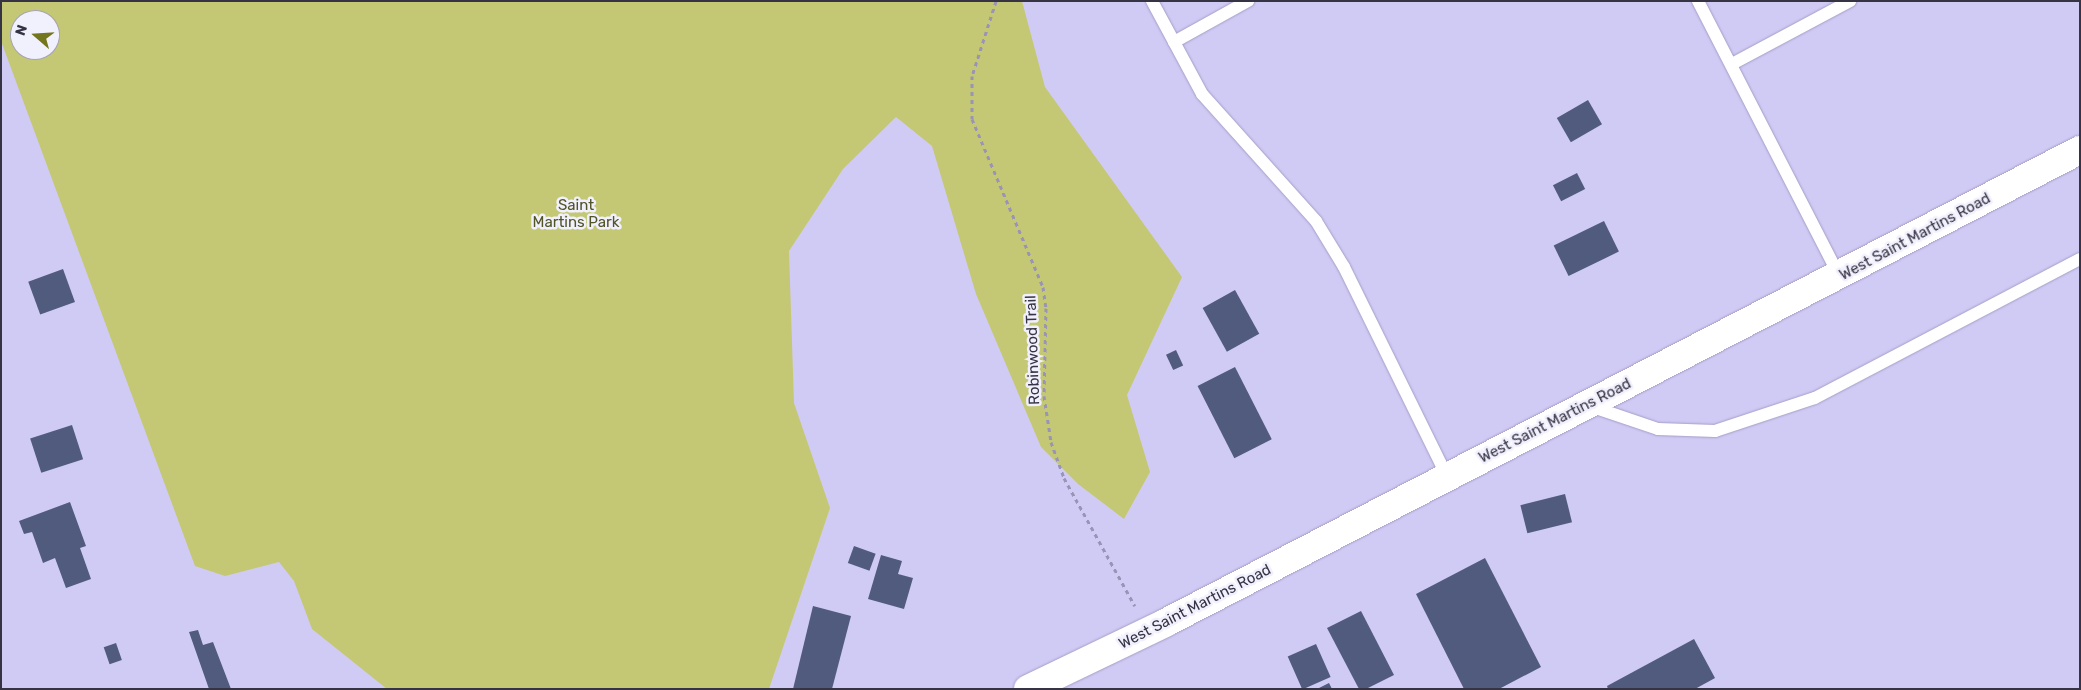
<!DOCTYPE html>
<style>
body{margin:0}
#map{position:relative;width:2081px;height:690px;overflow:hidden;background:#d0cbf5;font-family:Rubik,sans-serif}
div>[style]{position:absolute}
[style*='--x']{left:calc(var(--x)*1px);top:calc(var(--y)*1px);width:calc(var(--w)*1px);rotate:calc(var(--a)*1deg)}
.green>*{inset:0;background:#c4c874}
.building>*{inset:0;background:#505b7d;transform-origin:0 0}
.path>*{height:3px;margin-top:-1.5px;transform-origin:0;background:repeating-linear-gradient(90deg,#9994b6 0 4px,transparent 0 8px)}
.roads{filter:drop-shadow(0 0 1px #a59fc7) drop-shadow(0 0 1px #a59fc7)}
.lane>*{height:12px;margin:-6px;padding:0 6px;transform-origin:6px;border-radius:6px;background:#fff}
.secondary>*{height:28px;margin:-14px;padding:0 14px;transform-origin:14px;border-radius:14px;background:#fff}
span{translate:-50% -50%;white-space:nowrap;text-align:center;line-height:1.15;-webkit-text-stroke:5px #f1f0fd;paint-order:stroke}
.park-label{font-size:15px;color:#525326}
.street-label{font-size:15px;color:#363344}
.frame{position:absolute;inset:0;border:2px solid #363344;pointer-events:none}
.north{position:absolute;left:10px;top:10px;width:50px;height:50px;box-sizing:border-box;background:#f1f0fd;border:1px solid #a6a4b3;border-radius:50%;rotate:289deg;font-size:14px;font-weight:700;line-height:20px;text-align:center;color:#363344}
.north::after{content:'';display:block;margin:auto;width:18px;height:22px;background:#74761d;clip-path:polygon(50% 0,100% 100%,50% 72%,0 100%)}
</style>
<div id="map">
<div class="green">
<i style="clip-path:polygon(evenodd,1px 1px,1022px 1px,1045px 87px,1182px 277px,1127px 395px,1150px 472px,1124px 519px,1078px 484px,1041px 447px,976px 294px,932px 146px,896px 117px,843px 169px,789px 251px,794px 403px,830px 508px,769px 689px,387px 689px,312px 629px,294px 581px,279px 562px,225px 576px,195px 566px,1px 41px,1px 1px,20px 20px,50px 20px,50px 50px,20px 50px,20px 20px)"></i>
</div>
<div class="building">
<i style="left:1588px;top:100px;width:28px;height:36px;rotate:60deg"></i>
<i style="left:1577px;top:173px;width:18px;height:27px;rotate:63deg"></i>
<i style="left:1604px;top:221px;width:34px;height:56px;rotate:64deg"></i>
<i style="left:63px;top:269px;width:35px;height:37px;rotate:70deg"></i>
<i style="left:1235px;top:290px;width:50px;height:37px;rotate:61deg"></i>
<i style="left:1176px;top:350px;width:17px;height:11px;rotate:65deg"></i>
<i style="left:1235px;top:367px;width:81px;height:42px;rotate:63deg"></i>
<i style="left:72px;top:425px;width:36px;height:44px;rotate:72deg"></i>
<i style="left:1565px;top:494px;width:29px;height:46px;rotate:76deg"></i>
<i style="clip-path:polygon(70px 502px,86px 546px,80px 548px,91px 579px,66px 588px,55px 558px,43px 563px,32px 532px,24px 534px,19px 521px)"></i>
<i style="left:854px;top:546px;width:23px;height:18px;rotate:20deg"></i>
<i style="clip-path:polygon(881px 555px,902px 561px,898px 574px,913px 578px,904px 609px,868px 599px)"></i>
<i style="clip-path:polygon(1485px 558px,1541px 667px,1499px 689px,1464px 689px,1416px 594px)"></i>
<i style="clip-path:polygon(813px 606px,851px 616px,832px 689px,793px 689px)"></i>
<i style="clip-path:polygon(1361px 611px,1394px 675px,1366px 689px,1359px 689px,1327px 628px)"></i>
<i style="clip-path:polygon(198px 630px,203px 645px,213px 642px,231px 689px,209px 689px,189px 632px)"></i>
<i style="clip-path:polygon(1694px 639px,1715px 678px,1695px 689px,1608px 689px,1607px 686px)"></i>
<i style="left:116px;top:643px;width:18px;height:13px;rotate:71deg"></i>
<i style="left:1316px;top:644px;width:36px;height:31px;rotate:66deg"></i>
<i style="clip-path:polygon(1329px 683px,1332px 689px,1317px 689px)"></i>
</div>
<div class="path">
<i style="--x:996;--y:1;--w:79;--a:107.7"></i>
<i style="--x:972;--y:76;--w:43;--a:90"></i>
<i style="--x:972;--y:119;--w:182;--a:67.1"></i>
<i style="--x:1043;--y:287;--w:21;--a:82"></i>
<i style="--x:1046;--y:308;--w:88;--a:91.3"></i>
<i style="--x:1044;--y:396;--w:47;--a:81.3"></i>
<i style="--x:1051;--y:442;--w:38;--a:70"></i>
<i style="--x:1064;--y:478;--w:146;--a:61"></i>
</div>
<div class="roads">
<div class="lane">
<i style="--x:1152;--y:1;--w:106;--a:61.7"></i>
<i style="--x:1202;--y:94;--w:171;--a:48.1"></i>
<i style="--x:1316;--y:221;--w:54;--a:58.7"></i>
<i style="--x:1344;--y:267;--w:233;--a:63.8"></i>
<i style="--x:1698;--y:1;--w:310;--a:62.8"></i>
<i style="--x:1174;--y:42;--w:85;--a:-29"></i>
<i style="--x:1732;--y:64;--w:134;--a:-28.1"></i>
<i style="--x:1590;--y:406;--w:72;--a:18.7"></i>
<i style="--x:1658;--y:429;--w:57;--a:2"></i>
<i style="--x:1715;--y:431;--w:105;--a:-18.3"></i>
<i style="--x:1815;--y:398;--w:299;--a:-27.7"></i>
</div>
<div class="secondary">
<i style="--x:1028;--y:689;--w:152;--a:-25.7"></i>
<i style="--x:1165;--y:623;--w:1030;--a:-27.34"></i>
</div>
</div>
<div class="park-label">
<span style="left:576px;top:214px">Saint<br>Martins Park</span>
</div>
<div class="street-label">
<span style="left:1915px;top:237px;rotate:-28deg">West Saint Martins Road</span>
<span style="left:1033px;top:350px;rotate:-92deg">Robinwood Trail</span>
<span style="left:1555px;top:421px;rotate:-27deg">West Saint Martins Road</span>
<span style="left:1195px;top:607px;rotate:-27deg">West Saint Martins Road</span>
</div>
<div class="frame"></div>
<div class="north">N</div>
</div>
